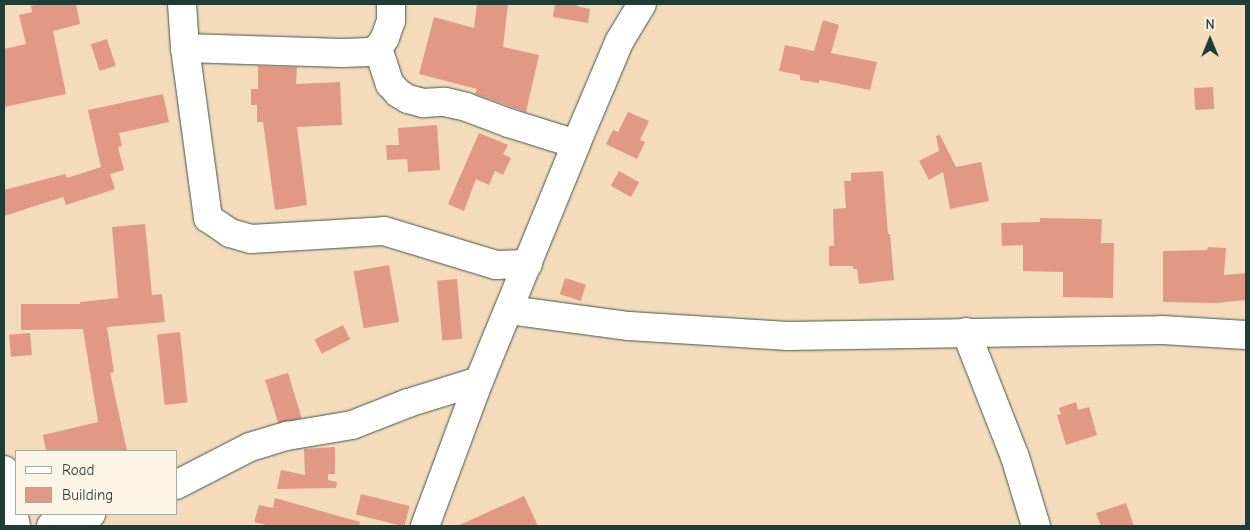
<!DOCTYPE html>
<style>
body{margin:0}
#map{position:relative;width:1250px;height:530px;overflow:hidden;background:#f3dbbc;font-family:"Comic Neue",sans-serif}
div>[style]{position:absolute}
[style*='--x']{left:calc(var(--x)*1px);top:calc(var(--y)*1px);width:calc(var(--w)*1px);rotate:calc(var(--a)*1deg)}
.building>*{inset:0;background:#e29984;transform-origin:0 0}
.roads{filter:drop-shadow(0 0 1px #3f5548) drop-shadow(0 0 1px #3f5548)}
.minor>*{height:28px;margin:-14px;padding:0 14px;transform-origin:14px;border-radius:14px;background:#fff}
span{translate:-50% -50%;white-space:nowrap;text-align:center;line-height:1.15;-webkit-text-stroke:4px #fcf5e5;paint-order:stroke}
.frame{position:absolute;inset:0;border:5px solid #1f3d34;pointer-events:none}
.legend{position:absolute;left:15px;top:450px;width:162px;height:65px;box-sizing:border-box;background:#fcf5e5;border:1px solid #a4ab9e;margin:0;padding:6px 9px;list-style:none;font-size:15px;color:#1f3d34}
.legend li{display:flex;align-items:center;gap:10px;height:25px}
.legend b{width:25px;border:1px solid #a4ab9e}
.north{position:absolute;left:1185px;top:15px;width:50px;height:50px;-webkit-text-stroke:4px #fcf5e5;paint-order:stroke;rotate:0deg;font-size:14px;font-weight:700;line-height:20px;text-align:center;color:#1f3d34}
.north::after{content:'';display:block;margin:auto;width:18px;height:22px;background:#1f3d34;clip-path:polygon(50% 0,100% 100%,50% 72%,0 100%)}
</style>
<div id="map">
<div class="building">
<i style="clip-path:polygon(39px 4px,76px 4px,80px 24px,53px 31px,66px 94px,4px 107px,4px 49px,26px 44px,19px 15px,32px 12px,31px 6px)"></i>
<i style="clip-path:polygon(477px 4px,508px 4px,503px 47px,539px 55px,526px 112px,475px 94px,477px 89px,419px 74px,434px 17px,474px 28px)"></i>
<i style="clip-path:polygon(555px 4px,577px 4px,577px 6px,590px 9px,588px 23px,553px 17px)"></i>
<i style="clip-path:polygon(823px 20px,839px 25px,831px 53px,877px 62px,870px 90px,820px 80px,819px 83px,800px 80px,800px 75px,779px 71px,785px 45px,814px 51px)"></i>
<i style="left:107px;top:39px;width:28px;height:17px;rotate:72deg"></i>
<i style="clip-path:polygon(258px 66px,297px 67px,296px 84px,340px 82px,342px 125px,297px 127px,307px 205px,275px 210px,263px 122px,257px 122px,257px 105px,251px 105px,251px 89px,258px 89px)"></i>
<i style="left:1213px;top:87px;width:22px;height:19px;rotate:87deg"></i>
<i style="clip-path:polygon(163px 94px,169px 122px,119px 133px,122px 146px,118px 147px,124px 170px,110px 174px,115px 189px,66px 205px,63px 197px,4px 216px,4px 190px,65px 174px,67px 178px,101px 167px,88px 110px)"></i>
<i style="clip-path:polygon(628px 112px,649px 121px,640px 140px,645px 142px,637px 159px,606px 144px,613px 130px,618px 132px)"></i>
<i style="clip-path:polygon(437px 125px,440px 170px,408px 172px,407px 159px,387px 160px,386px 145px,399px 145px,398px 128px)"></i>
<i style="clip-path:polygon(479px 133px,508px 145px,503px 154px,511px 158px,503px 175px,495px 171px,489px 185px,476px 179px,464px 211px,448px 204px)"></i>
<i style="clip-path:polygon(940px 135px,956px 167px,981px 162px,989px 201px,950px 209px,943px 172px,929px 180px,919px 161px,939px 151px,936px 136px)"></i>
<i style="left:619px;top:171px;width:23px;height:17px;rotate:29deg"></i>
<i style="clip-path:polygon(883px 171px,888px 234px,890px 234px,894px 280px,859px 284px,857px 269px,853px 269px,853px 266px,829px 266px,829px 246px,834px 246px,833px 209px,846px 208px,844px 181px,851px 181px,851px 173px)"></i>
<i style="clip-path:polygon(1040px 218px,1102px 219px,1101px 243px,1114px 243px,1113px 298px,1063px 297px,1063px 272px,1023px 271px,1023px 245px,1002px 246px,1001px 223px,1040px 222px)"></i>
<i style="clip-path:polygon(145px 224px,152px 295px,162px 294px,165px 322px,107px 327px,114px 372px,110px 373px,127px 451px,46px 451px,43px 435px,98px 422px,83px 329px,21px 330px,21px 304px,80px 304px,80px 302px,118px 298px,112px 227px)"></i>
<i style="clip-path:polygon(1208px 247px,1226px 248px,1224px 275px,1246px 273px,1246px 300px,1216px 303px,1163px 302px,1163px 251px,1207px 250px)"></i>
<i style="left:389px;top:265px;width:58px;height:36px;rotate:80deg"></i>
<i style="left:565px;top:278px;width:22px;height:17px;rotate:18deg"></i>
<i style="left:457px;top:279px;width:60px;height:20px;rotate:85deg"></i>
<i style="left:343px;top:325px;width:16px;height:32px;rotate:63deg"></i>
<i style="left:180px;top:332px;width:71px;height:23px;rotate:84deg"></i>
<i style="left:30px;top:333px;width:22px;height:21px;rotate:85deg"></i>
<i style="left:288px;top:373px;width:47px;height:24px;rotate:73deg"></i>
<i style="clip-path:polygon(1076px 402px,1078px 410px,1089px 407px,1097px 435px,1066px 445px,1057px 415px,1061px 414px,1059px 408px)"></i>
<i style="clip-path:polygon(335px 447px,335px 474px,328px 474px,328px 480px,337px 482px,336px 488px,277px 489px,281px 470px,305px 475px,304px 449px)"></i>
<i style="left:361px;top:494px;width:50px;height:21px;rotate:14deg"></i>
<i style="clip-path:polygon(524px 496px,538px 526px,457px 526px)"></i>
<i style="clip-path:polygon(275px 498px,360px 522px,359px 526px,270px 526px,254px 522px,259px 505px,273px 508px)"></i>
<i style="clip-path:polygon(1126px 503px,1134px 526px,1101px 526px,1096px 513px)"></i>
</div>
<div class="roads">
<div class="minor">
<i style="--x:182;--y:4;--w:44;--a:86.1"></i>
<i style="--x:185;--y:48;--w:172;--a:82.3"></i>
<i style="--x:208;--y:218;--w:27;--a:34"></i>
<i style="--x:230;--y:233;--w:22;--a:16"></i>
<i style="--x:251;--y:239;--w:133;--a:-3.4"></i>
<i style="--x:384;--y:231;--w:117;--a:16.9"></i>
<i style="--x:496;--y:265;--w:32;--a:-2"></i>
<i style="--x:185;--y:48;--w:157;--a:1.8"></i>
<i style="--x:342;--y:53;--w:29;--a:-2"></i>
<i style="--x:371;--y:52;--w:8;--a:-30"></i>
<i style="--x:378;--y:48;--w:38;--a:72"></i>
<i style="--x:390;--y:84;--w:12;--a:48"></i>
<i style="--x:398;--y:93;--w:12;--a:31"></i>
<i style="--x:408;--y:99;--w:16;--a:15"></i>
<i style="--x:423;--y:103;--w:22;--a:-3"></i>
<i style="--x:445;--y:102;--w:22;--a:13"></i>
<i style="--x:466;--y:107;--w:46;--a:20.4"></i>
<i style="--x:509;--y:123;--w:70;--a:17.4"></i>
<i style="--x:378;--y:48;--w:12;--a:-55"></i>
<i style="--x:385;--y:38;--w:18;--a:-71"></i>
<i style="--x:391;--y:21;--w:17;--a:-90"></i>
<i style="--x:509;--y:310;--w:121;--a:7.6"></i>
<i style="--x:629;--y:326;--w:159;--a:3.6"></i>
<i style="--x:788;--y:336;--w:374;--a:-0.9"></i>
<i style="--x:1162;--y:330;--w:84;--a:3.4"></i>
<i style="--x:966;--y:332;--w:134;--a:68.6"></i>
<i style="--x:1015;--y:457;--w:72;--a:73.1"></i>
<i style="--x:4;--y:470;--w:57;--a:77.9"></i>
<i style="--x:176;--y:485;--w:83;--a:-27.2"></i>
<i style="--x:250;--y:447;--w:39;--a:-17"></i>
<i style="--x:287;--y:436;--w:66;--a:-9.6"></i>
<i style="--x:352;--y:425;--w:60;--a:-21.4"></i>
<i style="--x:408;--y:403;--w:74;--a:-17.2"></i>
<i style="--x:51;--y:526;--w:42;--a:-16.7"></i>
<i style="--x:425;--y:526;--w:155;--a:-69.6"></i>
<i style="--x:479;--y:381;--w:256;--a:-67.7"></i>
<i style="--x:576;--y:144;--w:111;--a:-67.1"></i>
<i style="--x:619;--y:42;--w:44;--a:-58.8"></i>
</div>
</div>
<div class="frame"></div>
<ul class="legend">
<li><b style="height:6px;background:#fff"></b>Road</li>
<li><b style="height:14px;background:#e29984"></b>Building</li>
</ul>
<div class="north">N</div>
</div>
